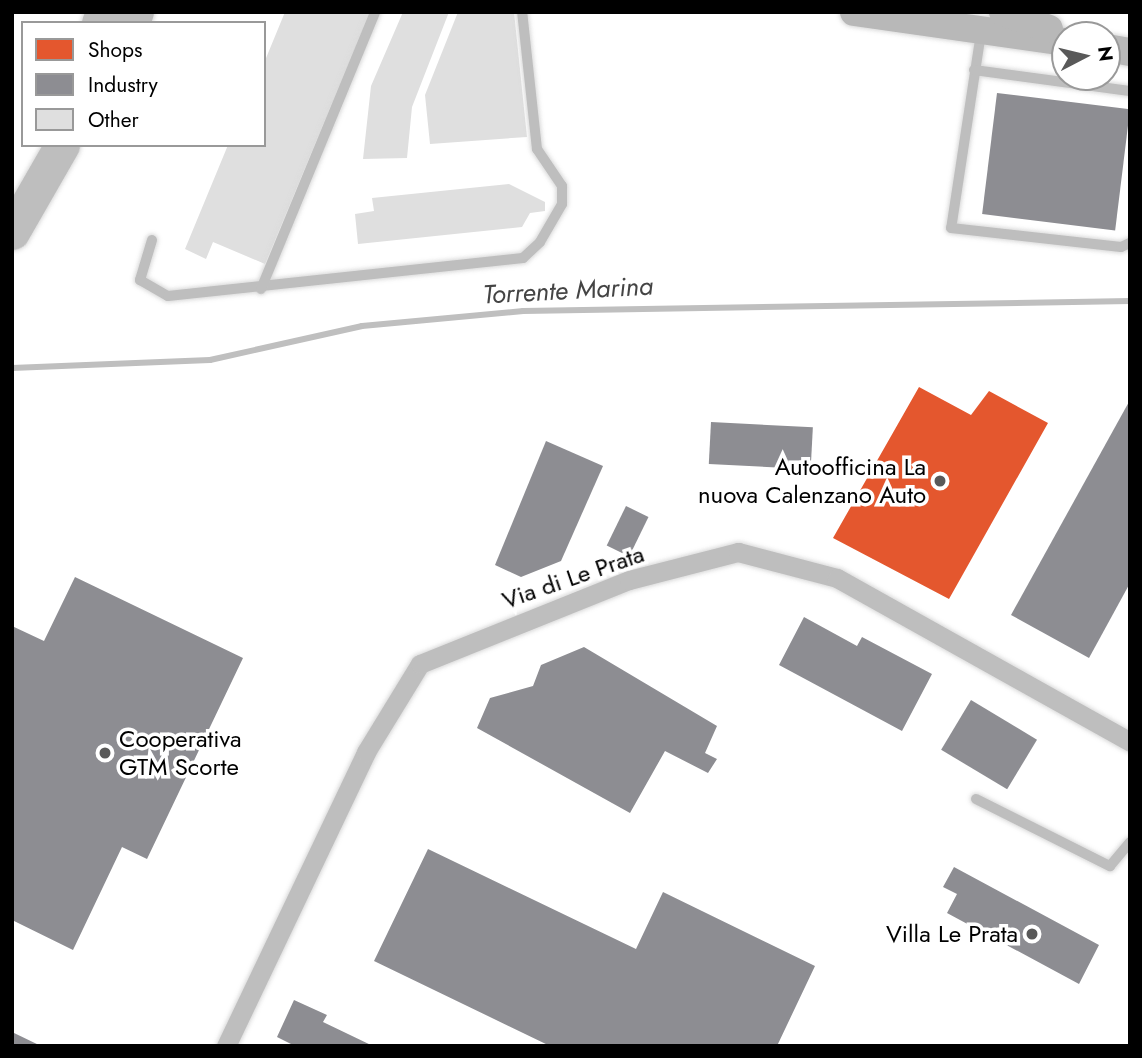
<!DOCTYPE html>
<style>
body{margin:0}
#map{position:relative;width:1142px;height:1058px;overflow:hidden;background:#fff;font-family:Jost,sans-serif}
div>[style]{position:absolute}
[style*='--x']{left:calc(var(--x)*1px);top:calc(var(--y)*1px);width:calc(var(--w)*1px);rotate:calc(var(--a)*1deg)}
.shops>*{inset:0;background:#e4572e}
.industry>*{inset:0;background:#8d8d92;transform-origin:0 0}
.stream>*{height:6px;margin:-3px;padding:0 3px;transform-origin:3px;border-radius:3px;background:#bfbfbf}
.building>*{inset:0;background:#dfdfdf}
.roads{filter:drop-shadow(0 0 2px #dbdbdb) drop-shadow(0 0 2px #dbdbdb)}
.lane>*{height:10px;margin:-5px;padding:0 5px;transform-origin:5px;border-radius:5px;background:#bebebe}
.street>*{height:19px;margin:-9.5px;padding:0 9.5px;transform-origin:9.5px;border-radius:9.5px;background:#bebebe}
.secondary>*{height:28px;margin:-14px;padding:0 14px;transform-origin:14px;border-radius:14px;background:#b8b8b8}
.highway>*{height:35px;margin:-17.5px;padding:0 17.5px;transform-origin:17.5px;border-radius:17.5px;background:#bebebe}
.dots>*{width:19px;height:19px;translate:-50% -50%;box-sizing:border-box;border:4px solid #fff;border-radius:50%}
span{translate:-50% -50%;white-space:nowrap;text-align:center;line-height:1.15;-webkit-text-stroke:7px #fff;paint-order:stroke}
.poi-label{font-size:24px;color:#000}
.right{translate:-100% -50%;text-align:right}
.left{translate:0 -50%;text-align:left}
.street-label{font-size:24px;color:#000}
.water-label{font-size:26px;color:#444;font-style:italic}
.frame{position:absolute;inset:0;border:14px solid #000;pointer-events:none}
.legend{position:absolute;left:21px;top:21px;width:245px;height:126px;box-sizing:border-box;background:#fff;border:2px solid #999;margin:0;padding:9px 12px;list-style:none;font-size:21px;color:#000}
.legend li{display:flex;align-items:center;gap:14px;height:35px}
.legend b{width:35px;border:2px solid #999}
.north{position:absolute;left:1051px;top:21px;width:70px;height:70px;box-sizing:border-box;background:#fff;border:2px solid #999;border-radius:50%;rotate:83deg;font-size:19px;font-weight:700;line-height:28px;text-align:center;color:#000}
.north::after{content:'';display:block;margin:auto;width:24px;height:32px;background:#595959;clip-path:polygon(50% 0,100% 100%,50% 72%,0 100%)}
</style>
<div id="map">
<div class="shops">
<i style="clip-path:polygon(919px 387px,971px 415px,989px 391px,1048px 423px,949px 599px,833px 538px)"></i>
</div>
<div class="industry">
<i style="left:997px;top:93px;width:134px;height:122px;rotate:7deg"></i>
<i style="clip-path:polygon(1130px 400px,1130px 583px,1089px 658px,1011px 615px)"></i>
<i style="left:711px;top:422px;width:102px;height:42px;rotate:3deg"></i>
<i style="clip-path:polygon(546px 441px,603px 466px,561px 561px,521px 577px,495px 565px)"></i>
<i style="left:626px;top:506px;width:25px;height:44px;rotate:26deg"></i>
<i style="clip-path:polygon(75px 577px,243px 658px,147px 859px,122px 847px,73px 950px,12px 920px,12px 626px,44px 641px)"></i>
<i style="clip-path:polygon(804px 617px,857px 646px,862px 637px,932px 674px,902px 731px,779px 665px)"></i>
<i style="clip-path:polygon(584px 647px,717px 726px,705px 753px,717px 759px,708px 773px,665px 751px,630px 813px,477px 728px,490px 698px,533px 686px,541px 665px)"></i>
<i style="left:971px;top:700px;width:77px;height:58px;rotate:31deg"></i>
<i style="clip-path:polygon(428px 849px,636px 949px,663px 892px,815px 966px,777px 1046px,550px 1046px,374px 961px)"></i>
<i style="clip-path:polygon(954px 867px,1099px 945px,1079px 984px,947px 913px,957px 894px,943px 887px)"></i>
<i style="clip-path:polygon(294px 1000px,327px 1015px,323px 1022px,373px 1046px,295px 1046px,277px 1037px)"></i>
<i style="clip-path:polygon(12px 1032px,41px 1046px,12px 1046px)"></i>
</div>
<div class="stream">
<i style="--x:12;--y:368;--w:198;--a:-2.3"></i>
<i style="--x:210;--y:360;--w:156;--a:-12.6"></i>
<i style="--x:362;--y:326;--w:162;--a:-5.3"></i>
<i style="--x:523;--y:311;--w:607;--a:-0.94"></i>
</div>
<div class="building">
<i style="clip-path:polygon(285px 12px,370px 12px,265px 264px,213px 242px,206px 259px,185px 249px,228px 145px,264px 145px,264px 63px)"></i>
<i style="clip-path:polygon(403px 12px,449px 12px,412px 107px,407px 158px,363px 159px,371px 86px)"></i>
<i style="clip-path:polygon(458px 12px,514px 12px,527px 137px,430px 144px,425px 95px)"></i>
<i style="clip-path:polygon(509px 184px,545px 202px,545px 211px,530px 213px,522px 227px,358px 244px,355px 214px,374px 211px,372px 198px)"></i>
</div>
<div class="roads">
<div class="lane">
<i style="--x:981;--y:33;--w:197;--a:98.7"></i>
<i style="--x:951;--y:228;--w:171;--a:6.4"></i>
<i style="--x:1121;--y:247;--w:10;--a:-24"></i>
<i style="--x:974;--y:70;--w:157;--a:7.7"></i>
<i style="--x:152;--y:240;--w:42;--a:106.7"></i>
<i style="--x:140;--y:280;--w:32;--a:30"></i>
<i style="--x:168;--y:296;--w:357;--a:-6.1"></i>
<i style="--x:523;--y:258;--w:23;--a:-43"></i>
<i style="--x:540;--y:242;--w:44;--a:-59.9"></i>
<i style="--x:562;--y:204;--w:18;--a:-90"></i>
<i style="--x:562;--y:186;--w:45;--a:-124"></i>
<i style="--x:537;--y:149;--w:138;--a:-96.2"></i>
<i style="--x:261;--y:289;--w:300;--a:-67.6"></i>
<i style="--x:976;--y:799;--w:150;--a:26.6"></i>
<i style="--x:1110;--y:866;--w:31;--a:-50"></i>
</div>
<div class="street">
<i style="--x:226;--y:1046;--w:326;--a:-64.5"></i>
<i style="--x:366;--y:752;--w:103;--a:-58.5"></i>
<i style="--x:420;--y:664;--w:225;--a:-21.9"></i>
<i style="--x:629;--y:580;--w:113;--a:-14.4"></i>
<i style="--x:738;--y:552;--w:102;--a:14.7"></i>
<i style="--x:837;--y:578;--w:336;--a:29.2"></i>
</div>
<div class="secondary">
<i style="--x:854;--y:12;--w:213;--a:8.1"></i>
<i style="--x:1003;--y:12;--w:49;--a:20.3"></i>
<i style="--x:1107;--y:48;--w:23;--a:10"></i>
</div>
<div class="highway">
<i style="--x:99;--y:23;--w:12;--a:-70"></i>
<i style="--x:131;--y:23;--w:12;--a:-66"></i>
<i style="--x:12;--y:232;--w:100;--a:-60.1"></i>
</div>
</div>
<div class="dots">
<i style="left:940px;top:481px;background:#595959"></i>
<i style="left:105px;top:753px;background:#595959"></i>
<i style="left:1032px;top:934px;background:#595959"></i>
</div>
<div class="poi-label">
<span class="right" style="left:926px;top:481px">Autoofficina La<br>nuova Calenzano Auto</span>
<span class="left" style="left:119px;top:753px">Cooperativa<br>GTM Scorte</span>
<span class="right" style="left:1018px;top:934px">Villa Le Prata</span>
</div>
<div class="street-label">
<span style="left:573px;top:577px;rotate:-19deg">Via di Le Prata</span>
</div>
<div class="water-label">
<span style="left:568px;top:291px;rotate:-3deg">Torrente Marina</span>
</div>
<div class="frame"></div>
<ul class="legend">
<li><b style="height:19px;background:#e4572e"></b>Shops</li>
<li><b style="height:19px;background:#8d8d92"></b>Industry</li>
<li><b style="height:19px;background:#dfdfdf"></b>Other</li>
</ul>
<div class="north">N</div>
</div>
